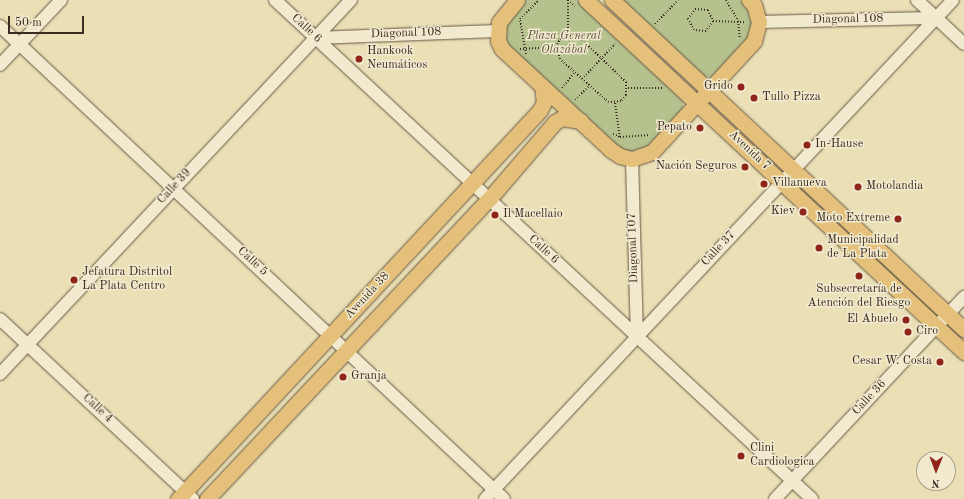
<!DOCTYPE html>
<meta charset="utf-8">
<style>
body{margin:0}
#map{position:relative;width:964px;height:499px;overflow:hidden;background:#eadfb5;font-family:"Old Standard TT",serif}
div>[style]{position:absolute}
[style*='--x']{left:calc(var(--x)*1px);top:calc(var(--y)*1px);width:calc(var(--w)*1px);rotate:calc(var(--a)*1deg)}
.green>*{inset:0;background:#b5c28e}
.path>*{height:2px;margin-top:-1px;transform-origin:0;background:repeating-linear-gradient(90deg,#3c2b21 0 1px,transparent 0 3px)}
.roads{filter:drop-shadow(0 0 1px #685846) drop-shadow(0 0 1px #685846)}
.minor>*{height:12px;margin:-6px;padding:0 6px;transform-origin:6px;border-radius:6px;background:#f1eacf}
.major>*{height:15px;margin:-7.5px;padding:0 7.5px;transform-origin:7.5px;border-radius:7.5px;background:#e5c07a}
.dots>*{width:11px;height:11px;translate:-50% -50%;box-sizing:border-box;border:2px solid #f1eacf;border-radius:50%}
span{translate:-50% -50%;white-space:nowrap;text-align:center;line-height:1.15;-webkit-text-stroke:3px #f1eacf;paint-order:stroke}
.street-label{font-size:12px;color:#3c2b21}
.park-label{font-size:12px;color:#5a513c;font-style:italic}
.poi-label{font-size:12px;color:#3c2b21}
.left{translate:0 -50%;text-align:left}
.right{translate:-100% -50%;text-align:right}
.north{position:absolute;left:916px;top:451px;width:40px;height:40px;box-sizing:border-box;background:#f1eacf;border:1px solid #a99e89;border-radius:50%;rotate:181deg;font-size:11px;font-weight:700;line-height:16px;text-align:center;color:#3c2b21}
.north::after{content:'';display:block;margin:auto;width:14px;height:18px;background:#8f2418;clip-path:polygon(50% 0,100% 100%,50% 72%,0 100%)}
.scale{position:absolute;left:8px;top:16px;width:76px;height:18px;box-sizing:border-box;border:2px solid #3c2b21;border-top:0;padding-left:5px;font-size:12px;line-height:14px;white-space:nowrap;color:#3c2b21;-webkit-text-stroke:3px #f1eacf;paint-order:stroke}
</style>
<div id="map">
<div class="green">
<i style="clip-path:polygon(525px 0,577px 0,683px 99px,683px 113px,648px 152px,620px 153px,506px 48px,502px 35px,505px 23px)"></i>
<i style="clip-path:polygon(619px 0,740px 0,749px 9px,754px 24px,751px 42px,717px 77px,702px 77px)"></i>
</div>
<div class="path">
<i style="--x:568;--y:0;--w:9;--a:41"></i>
<i style="--x:568;--y:0;--w:35;--a:90"></i>
<i style="--x:726;--y:0;--w:24;--a:60"></i>
<i style="--x:738;--y:21;--w:18;--a:84"></i>
<i style="--x:695;--y:9;--w:13;--a:4"></i>
<i style="--x:708;--y:10;--w:12;--a:66"></i>
<i style="--x:713;--y:21;--w:12;--a:125"></i>
<i style="--x:706;--y:31;--w:12;--a:-175"></i>
<i style="--x:694;--y:30;--w:13;--a:-119"></i>
<i style="--x:688;--y:19;--w:12;--a:-55"></i>
<i style="--x:713;--y:21;--w:33;--a:2"></i>
<i style="--x:655;--y:24;--w:33;--a:-46"></i>
<i style="--x:568;--y:35;--w:12;--a:14"></i>
<i style="--x:580;--y:38;--w:64;--a:43.7"></i>
<i style="--x:626;--y:82;--w:13;--a:90"></i>
<i style="--x:626;--y:95;--w:8;--a:130"></i>
<i style="--x:621;--y:101;--w:12;--a:175"></i>
<i style="--x:609;--y:102;--w:5;--a:-143"></i>
<i style="--x:605;--y:99;--w:60;--a:-138.4"></i>
<i style="--x:560;--y:59;--w:13;--a:-108"></i>
<i style="--x:556;--y:47;--w:9;--a:-63"></i>
<i style="--x:560;--y:39;--w:9;--a:-27"></i>
<i style="--x:520;--y:49;--w:36;--a:-3"></i>
<i style="--x:526;--y:54;--w:36;--a:-100"></i>
<i style="--x:520;--y:19;--w:27;--a:-45"></i>
<i style="--x:582;--y:79;--w:48;--a:-46.7"></i>
<i style="--x:562;--y:88;--w:21;--a:-51"></i>
<i style="--x:628;--y:88;--w:34;--a:0"></i>
<i style="--x:575;--y:100;--w:20;--a:-45"></i>
<i style="--x:615;--y:103;--w:34;--a:82"></i>
<i style="--x:613;--y:134;--w:8;--a:23"></i>
<i style="--x:620;--y:137;--w:30;--a:-4"></i>
</div>
<div class="roads">
<div class="minor">
<i style="--x:275;--y:0;--w:733;--a:42.9"></i>
<i style="--x:917;--y:0;--w:64;--a:43.1"></i>
<i style="--x:759;--y:22;--w:177;--a:-1.3"></i>
<i style="--x:0;--y:26;--w:691;--a:43.18"></i>
<i style="--x:315;--y:38;--w:182;--a:-2.2"></i>
<i style="--x:0;--y:65;--w:89;--a:-46.8"></i>
<i style="--x:632;--y:159;--w:178;--a:88.4"></i>
<i style="--x:0;--y:319;--w:264;--a:43"></i>
<i style="--x:0;--y:374;--w:513;--a:-46.82"></i>
<i style="--x:485;--y:499;--w:684;--a:-46.84"></i>
<i style="--x:775;--y:499;--w:277;--a:-46.9"></i>
</div>
<div class="major">
<i style="--x:517;--y:0;--w:28;--a:129"></i>
<i style="--x:499;--y:22;--w:19;--a:93"></i>
<i style="--x:498;--y:41;--w:9;--a:63"></i>
<i style="--x:502;--y:49;--w:149;--a:42.8"></i>
<i style="--x:611;--y:150;--w:11;--a:34"></i>
<i style="--x:620;--y:156;--w:12;--a:14"></i>
<i style="--x:632;--y:159;--w:21;--a:-19"></i>
<i style="--x:652;--y:152;--w:151;--a:-47.4"></i>
<i style="--x:754;--y:41;--w:20;--a:-75"></i>
<i style="--x:759;--y:22;--w:18;--a:-106"></i>
<i style="--x:754;--y:5;--w:7;--a:-135"></i>
<i style="--x:586;--y:0;--w:517;--a:42.96"></i>
<i style="--x:612;--y:0;--w:482;--a:43.1"></i>
<i style="--x:178;--y:499;--w:531;--a:-47.06"></i>
<i style="--x:540;--y:110;--w:9;--a:-63"></i>
<i style="--x:544;--y:102;--w:16;--a:-97"></i>
<i style="--x:207;--y:499;--w:412;--a:-46.8"></i>
<i style="--x:489;--y:199;--w:101;--a:-49.4"></i>
<i style="--x:555;--y:122;--w:8;--a:-30"></i>
<i style="--x:562;--y:118;--w:19;--a:9"></i>
</div>
</div>
<div class="dots">
<i style="left:359px;top:59px;background:#8f2418"></i>
<i style="left:741px;top:87px;background:#8f2418"></i>
<i style="left:754px;top:98px;background:#8f2418"></i>
<i style="left:700px;top:128px;background:#8f2418"></i>
<i style="left:807px;top:145px;background:#8f2418"></i>
<i style="left:745px;top:167px;background:#8f2418"></i>
<i style="left:764px;top:184px;background:#8f2418"></i>
<i style="left:858px;top:187px;background:#8f2418"></i>
<i style="left:803px;top:212px;background:#8f2418"></i>
<i style="left:495px;top:215px;background:#8f2418"></i>
<i style="left:898px;top:219px;background:#8f2418"></i>
<i style="left:819px;top:248px;background:#8f2418"></i>
<i style="left:859px;top:276px;background:#8f2418"></i>
<i style="left:74px;top:280px;background:#8f2418"></i>
<i style="left:906px;top:320px;background:#8f2418"></i>
<i style="left:908px;top:332px;background:#8f2418"></i>
<i style="left:940px;top:362px;background:#8f2418"></i>
<i style="left:343px;top:377px;background:#8f2418"></i>
<i style="left:741px;top:456px;background:#8f2418"></i>
</div>
<div class="street-label">
<span style="left:848px;top:20px;rotate:-1deg">Diagonal 108</span>
<span style="left:306px;top:29px;rotate:43deg">Calle 6</span>
<span style="left:406px;top:34px;rotate:-2deg">Diagonal 108</span>
<span style="left:749px;top:151px;rotate:43deg">Avenida 7</span>
<span style="left:175px;top:187px;rotate:-47deg">Calle 39</span>
<span style="left:634px;top:248px;rotate:-92deg">Diagonal 107</span>
<span style="left:719px;top:249px;rotate:-47deg">Calle 37</span>
<span style="left:543px;top:250px;rotate:43deg">Calle 6</span>
<span style="left:252px;top:262px;rotate:43deg">Calle 5</span>
<span style="left:368px;top:296px;rotate:-47deg">Avenida 38</span>
<span style="left:870px;top:398px;rotate:-47deg">Calle 36</span>
<span style="left:97px;top:409px;rotate:43deg">Calle 4</span>
</div>
<div class="park-label">
<span style="left:564px;top:44px">Plaza General<br>Olazábal</span>
</div>
<div class="poi-label">
<span class="left" style="left:367px;top:59px">Hankook<br>Neumáticos</span>
<span class="right" style="left:733px;top:87px">Grido</span>
<span class="left" style="left:762px;top:98px">Tullo Pizza</span>
<span class="right" style="left:692px;top:128px">Pepato</span>
<span class="left" style="left:815px;top:145px">In-Hause</span>
<span class="right" style="left:737px;top:167px">Nación Seguros</span>
<span class="left" style="left:772px;top:184px">Villanueva</span>
<span class="left" style="left:866px;top:187px">Motolandia</span>
<span class="right" style="left:795px;top:212px">Kiev</span>
<span class="left" style="left:503px;top:215px">Il Macellaio</span>
<span class="right" style="left:890px;top:219px">Moto Extreme</span>
<span class="left" style="left:827px;top:248px">Municipalidad<br>de La Plata</span>
<span class="left" style="left:82px;top:280px">Jefatura Distritol<br>La Plata Centro</span>
<span style="left:859px;top:297px">Subsecretaría de<br>Atención del Riesgo</span>
<span class="right" style="left:898px;top:320px">El Abuelo</span>
<span class="left" style="left:916px;top:332px">Ciro</span>
<span class="right" style="left:932px;top:362px">Cesar W. Costa</span>
<span class="left" style="left:351px;top:377px">Granja</span>
<span class="left" style="left:750px;top:456px">Clini<br>Cardiologica</span>
</div>
<div class="north">N</div>
<div class="scale">50 m</div>
</div>
